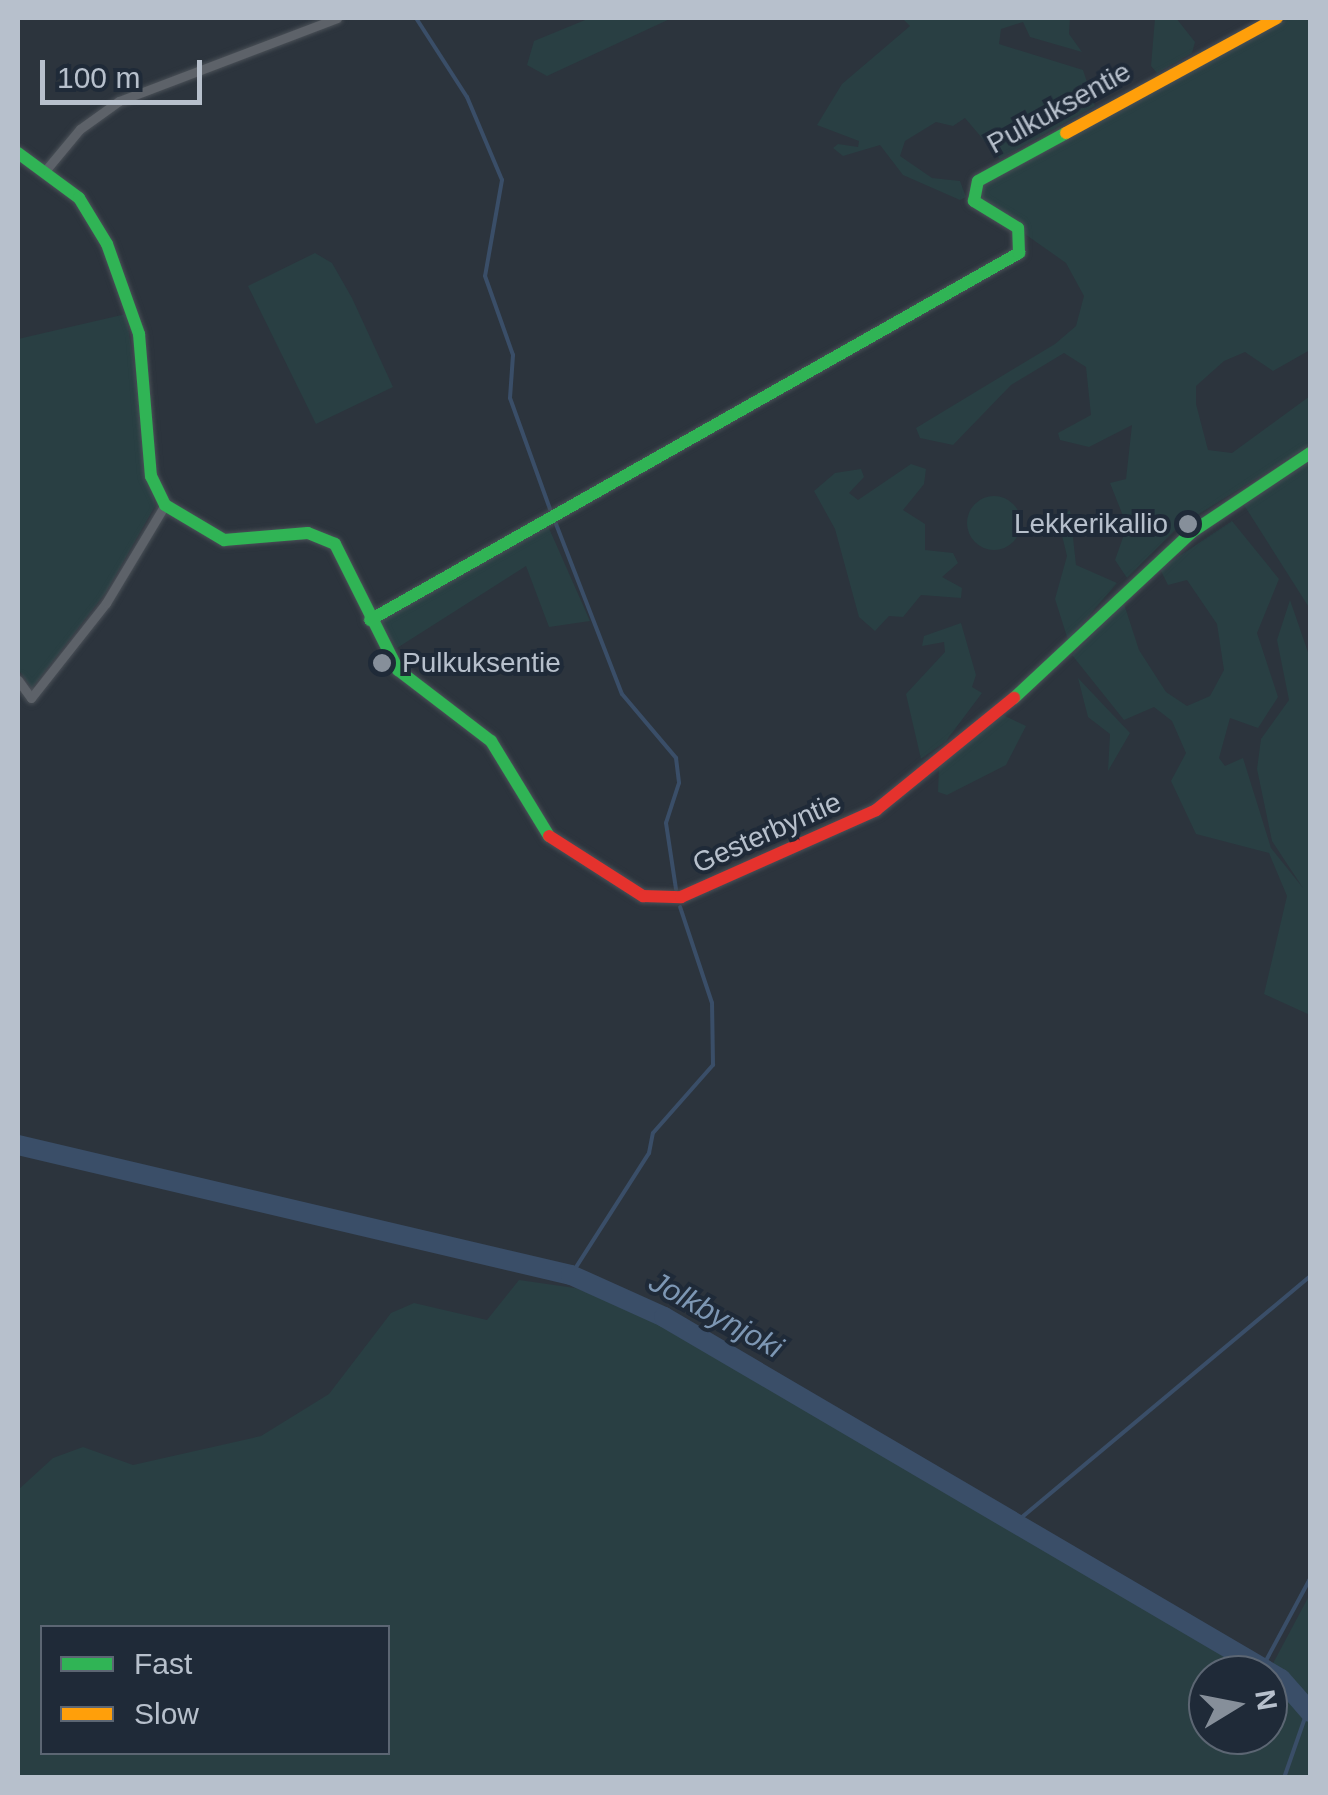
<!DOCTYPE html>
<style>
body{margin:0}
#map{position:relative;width:1328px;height:1795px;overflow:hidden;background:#2c343d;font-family:Arial,sans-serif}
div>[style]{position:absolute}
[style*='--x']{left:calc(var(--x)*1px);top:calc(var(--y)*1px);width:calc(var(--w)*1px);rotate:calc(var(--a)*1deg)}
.green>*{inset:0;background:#293f43}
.round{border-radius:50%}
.stream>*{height:4px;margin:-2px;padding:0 2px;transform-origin:2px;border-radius:2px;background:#3a4e68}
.river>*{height:20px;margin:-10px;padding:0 10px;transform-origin:10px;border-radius:10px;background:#3a4e68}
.roads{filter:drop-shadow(0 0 2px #4a5057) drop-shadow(0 0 2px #4a5057)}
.street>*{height:9px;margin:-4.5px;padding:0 4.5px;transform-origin:4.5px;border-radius:4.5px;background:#5d6269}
.fast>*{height:12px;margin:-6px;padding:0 6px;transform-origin:6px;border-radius:6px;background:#30b455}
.slow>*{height:12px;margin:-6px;padding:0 6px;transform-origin:6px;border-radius:6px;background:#ff9f0a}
.jam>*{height:12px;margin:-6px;padding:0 6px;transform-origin:6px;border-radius:6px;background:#e5322d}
.dots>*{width:28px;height:28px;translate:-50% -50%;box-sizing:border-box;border:5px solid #1f2a38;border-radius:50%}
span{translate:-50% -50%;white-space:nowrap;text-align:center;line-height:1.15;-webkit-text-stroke:8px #1f2a38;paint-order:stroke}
.street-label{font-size:28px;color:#b7c0cc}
.poi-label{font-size:28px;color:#b7c0cc}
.right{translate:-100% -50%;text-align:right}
.left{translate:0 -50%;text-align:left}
.water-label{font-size:30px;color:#7d97b4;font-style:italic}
.frame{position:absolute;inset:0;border:20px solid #b7c0cc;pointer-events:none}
.legend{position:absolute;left:40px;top:1625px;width:350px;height:130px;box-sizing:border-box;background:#1f2a38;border:2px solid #5c6673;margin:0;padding:12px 18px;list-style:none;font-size:30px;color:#b7c0cc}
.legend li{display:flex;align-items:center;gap:20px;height:50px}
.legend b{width:50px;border:2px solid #5c6673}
.north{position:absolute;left:1188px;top:1655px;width:100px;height:100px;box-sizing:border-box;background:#1f2a38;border:2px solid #5c6673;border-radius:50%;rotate:80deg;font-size:28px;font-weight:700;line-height:40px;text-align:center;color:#b7c0cc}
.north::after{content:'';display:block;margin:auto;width:35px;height:45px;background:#868f9a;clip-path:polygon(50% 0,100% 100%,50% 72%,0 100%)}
.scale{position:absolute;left:40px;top:60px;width:162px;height:45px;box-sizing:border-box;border:5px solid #b7c0cc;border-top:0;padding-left:12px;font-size:30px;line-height:35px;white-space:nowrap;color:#b7c0cc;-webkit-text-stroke:8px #1f2a38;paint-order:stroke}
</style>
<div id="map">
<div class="green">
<i style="clip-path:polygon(590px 18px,672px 18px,547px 76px,527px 65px,534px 41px)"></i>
<i style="clip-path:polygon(902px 18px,1070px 18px,1069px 34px,1082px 52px,1030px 37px,1023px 22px,1001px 29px,999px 44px,1083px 70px,1095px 106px,1000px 159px,965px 118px,953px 126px,936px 122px,905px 141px,900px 156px,932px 178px,960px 181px,966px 197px,960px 200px,903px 175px,880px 145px,843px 156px,833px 148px,838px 144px,858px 147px,859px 141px,817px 125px,842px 84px,910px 26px)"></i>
<i style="clip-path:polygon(1155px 18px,1176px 18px,1195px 42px,1192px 53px,1157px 73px,1151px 66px)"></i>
<i style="clip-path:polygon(1289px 18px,1310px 18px,1310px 350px,1273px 371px,1245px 352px,1224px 361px,1196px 386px,1196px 404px,1208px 450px,1232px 453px,1310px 396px,1310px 445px,1178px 527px,1127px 578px,1115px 560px,1127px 526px,1110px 483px,1126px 479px,1132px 425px,1089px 447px,1060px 440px,1058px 433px,1091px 415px,1086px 367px,1064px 353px,1011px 385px,953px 445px,920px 438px,916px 428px,1055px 344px,1076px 326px,1084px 296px,1066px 263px,984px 205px,979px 186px)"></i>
<i style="clip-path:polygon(315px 253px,332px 263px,352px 298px,393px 387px,316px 424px,248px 286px)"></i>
<i style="clip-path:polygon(126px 314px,155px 506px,106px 592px,32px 688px,18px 669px,18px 339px)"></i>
<i style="clip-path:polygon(1310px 461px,1310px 609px,1244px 505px)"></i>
<i style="clip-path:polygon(911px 464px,926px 469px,924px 484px,903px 510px,925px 524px,925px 550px,953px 553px,958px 563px,942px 577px,962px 588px,961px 598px,921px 595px,903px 617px,889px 616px,875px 631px,859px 617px,835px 529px,814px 491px,835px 473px,861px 469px,864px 477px,849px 493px,858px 500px)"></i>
<i class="round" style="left:967px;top:496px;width:54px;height:54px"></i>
<i style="clip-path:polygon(1070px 510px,1076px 565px,1117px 583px,1068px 640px,1055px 599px,1067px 556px,1058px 519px)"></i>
<i style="clip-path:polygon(1232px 521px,1279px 579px,1257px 633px,1278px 697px,1258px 728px,1230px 718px,1219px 758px,1225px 766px,1243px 758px,1271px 848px,1303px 888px,1272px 841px,1257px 769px,1261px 739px,1289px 700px,1277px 640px,1290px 600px,1310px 658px,1310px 1015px,1264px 994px,1287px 896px,1269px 853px,1196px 834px,1171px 781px,1186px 753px,1172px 721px,1154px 707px,1124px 720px,1072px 655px,1124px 604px,1139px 650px,1166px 692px,1187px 706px,1210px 696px,1224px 670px,1217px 624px,1187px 580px,1168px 585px,1160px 569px)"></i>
<i style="clip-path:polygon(548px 526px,590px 621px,549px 627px,526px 566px,397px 648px,378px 619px)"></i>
<i style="clip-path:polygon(961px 623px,976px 675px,972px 687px,982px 693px,946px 741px,921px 759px,906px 694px,945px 652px,944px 642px,922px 646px,924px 636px)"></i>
<i style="clip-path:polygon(1078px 678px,1130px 733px,1108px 771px,1110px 734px,1088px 717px)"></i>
<i style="clip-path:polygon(1003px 715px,1026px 726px,1006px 765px,947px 795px,938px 792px,939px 765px)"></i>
<i style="clip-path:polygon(evenodd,519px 1280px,575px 1288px,649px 1314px,1028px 1539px,1270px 1669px,1310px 1594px,1310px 1777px,18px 1777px,18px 1490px,53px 1458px,83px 1447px,133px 1465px,261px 1436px,329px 1394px,391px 1313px,414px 1303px,487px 1320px,519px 1280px,42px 1628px,388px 1628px,388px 1752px,42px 1752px,42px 1628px,519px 1280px,1268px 1675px,1268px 1735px,1208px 1735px,1208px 1675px,1268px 1675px)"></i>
</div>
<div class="stream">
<i style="--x:416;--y:18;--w:94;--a:57.2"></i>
<i style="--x:467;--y:97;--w:90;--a:67.1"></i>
<i style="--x:502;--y:180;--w:97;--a:100"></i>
<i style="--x:485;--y:276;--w:84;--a:70.5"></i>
<i style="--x:513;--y:355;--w:43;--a:94"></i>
<i style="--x:510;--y:398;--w:118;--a:70.2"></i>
<i style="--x:556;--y:524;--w:182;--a:68.8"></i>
<i style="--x:622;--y:694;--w:84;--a:49.8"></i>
<i style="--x:676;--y:758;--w:25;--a:83"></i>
<i style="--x:679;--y:783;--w:42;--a:108"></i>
<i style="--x:666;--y:823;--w:67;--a:81.4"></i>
<i style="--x:571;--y:1275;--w:145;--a:-57.4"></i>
<i style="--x:649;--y:1153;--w:20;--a:-79"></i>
<i style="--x:653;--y:1133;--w:91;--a:-48.6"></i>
<i style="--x:713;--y:1065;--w:62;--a:-90.9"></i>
<i style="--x:712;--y:1003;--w:101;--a:-108.4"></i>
<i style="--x:1015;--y:1523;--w:385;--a:-39.9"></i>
<i style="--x:1262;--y:1668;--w:101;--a:-61.7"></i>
<i style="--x:1284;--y:1778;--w:70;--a:-70.8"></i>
</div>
<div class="river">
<i style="--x:18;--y:1145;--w:568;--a:13.23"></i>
<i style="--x:571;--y:1275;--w:102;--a:24.3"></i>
<i style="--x:664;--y:1317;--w:715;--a:30.4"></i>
<i style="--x:1281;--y:1679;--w:44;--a:48.7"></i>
</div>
<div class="roads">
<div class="street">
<i style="--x:45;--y:171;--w:55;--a:-50.2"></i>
<i style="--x:80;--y:129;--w:48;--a:-35.7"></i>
<i style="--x:119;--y:101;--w:233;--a:-20.8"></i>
<i style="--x:18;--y:680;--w:22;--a:54"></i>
<i style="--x:31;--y:698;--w:121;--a:-51.7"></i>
<i style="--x:106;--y:603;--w:114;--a:-59"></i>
</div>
<div class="fast">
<i style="--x:18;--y:153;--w:76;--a:36.4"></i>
<i style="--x:79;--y:198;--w:54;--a:58.7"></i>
<i style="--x:107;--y:244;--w:96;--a:70.4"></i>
<i style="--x:139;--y:334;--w:143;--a:85.2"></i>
<i style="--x:151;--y:476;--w:32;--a:64"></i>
<i style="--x:165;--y:505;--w:69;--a:30.7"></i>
<i style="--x:224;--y:540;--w:84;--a:-4.8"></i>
<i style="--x:308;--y:533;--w:29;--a:22"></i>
<i style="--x:335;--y:544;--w:141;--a:63.4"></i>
<i style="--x:398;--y:670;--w:117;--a:37.4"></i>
<i style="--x:491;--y:741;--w:111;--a:58.6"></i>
<i style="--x:370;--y:620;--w:746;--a:-29.49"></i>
<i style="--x:1019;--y:253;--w:25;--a:-92"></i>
<i style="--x:1018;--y:228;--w:52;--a:-148.5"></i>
<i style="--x:974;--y:201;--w:20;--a:-79"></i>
<i style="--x:978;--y:181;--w:100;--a:-28.6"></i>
<i style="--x:1014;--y:698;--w:243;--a:-43"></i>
<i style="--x:1192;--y:532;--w:142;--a:-33.8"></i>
</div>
<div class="slow">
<i style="--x:1066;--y:133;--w:240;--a:-28.6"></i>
</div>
<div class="jam">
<i style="--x:549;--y:836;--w:112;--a:32.6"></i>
<i style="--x:643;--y:896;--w:38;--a:2"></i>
<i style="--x:681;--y:897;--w:214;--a:-24"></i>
<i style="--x:876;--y:810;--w:178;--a:-39.1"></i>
</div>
</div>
<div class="dots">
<i style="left:1188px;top:524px;background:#868f9a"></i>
<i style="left:382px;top:663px;background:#868f9a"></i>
</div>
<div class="street-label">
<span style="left:1059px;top:108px;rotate:-29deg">Pulkuksentie</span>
<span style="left:767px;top:833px;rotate:-24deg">Gesterbyntie</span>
</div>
<div class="poi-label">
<span class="right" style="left:1168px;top:524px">Lekkerikallio</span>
<span class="left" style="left:402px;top:663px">Pulkuksentie</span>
</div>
<div class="water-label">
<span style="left:716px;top:1315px;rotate:29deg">Jolkbynjoki</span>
</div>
<div class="frame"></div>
<ul class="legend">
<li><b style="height:12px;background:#30b455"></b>Fast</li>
<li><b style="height:12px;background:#ff9f0a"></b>Slow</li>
</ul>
<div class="north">N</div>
<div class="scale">100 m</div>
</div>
